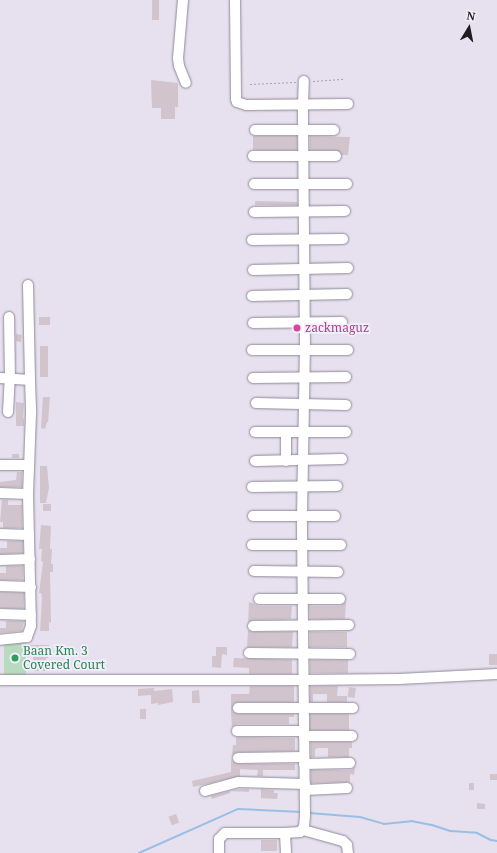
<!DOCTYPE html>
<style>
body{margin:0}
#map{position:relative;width:497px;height:853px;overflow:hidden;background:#e6e0ef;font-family:"Noto Serif",serif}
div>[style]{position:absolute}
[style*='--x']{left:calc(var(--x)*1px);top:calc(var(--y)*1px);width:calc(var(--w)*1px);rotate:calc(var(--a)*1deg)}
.green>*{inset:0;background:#b8dabe;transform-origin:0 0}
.stream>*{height:2px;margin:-1px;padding:0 1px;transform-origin:1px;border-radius:1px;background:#9abfe5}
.building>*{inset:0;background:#d2c4cd;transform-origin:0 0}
.path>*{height:1px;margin-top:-0.5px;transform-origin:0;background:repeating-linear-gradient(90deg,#a7a2ae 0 2px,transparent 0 4px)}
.roads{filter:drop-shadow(0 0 1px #8e8996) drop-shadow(0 0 1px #8e8996)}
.minor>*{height:10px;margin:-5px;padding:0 5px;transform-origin:5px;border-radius:5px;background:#fff}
.dots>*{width:11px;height:11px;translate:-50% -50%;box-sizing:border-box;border:2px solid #f3eefc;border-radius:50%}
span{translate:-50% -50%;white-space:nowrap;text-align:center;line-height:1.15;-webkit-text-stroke:3.5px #f3eefc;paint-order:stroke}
.hotel-label{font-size:12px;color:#b23c85}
.left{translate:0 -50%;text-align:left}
.leisure-label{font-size:12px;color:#27864d}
.north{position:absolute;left:449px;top:8px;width:40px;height:40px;-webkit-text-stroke:3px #f3eefc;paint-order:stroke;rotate:10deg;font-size:11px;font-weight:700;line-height:16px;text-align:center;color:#1e1c21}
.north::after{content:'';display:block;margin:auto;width:14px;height:18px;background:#1e1c21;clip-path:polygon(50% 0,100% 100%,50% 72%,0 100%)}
</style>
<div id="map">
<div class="green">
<i style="left:4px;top:641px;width:22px;height:34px"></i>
</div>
<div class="stream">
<i style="--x:309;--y:813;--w:51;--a:4.5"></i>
<i style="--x:360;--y:817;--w:25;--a:16"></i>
<i style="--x:384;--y:824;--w:27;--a:-6"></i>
<i style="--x:411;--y:821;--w:21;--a:11"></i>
<i style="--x:432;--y:825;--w:20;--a:18"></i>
<i style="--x:451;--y:831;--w:26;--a:4"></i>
<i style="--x:477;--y:833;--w:16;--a:27"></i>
<i style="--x:491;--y:840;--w:6;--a:9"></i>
<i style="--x:139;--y:853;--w:108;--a:-24"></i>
<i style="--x:238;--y:809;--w:64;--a:2.7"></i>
</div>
<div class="building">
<i style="left:152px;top:0;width:7px;height:20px"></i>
<i style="clip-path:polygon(151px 80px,178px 83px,178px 107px,175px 107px,175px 119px,161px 119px,161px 108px,152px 108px)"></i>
<i style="left:297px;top:136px;width:14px;height:44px;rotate:90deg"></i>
<i style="clip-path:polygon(310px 136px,350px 137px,348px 155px,342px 155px,336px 150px,310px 150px)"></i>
<i style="clip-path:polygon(255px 201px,297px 202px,297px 205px,255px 205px)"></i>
<i style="left:39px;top:317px;width:11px;height:8px"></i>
<i style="clip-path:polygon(16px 334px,22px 335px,21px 342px,16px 341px)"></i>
<i style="left:40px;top:346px;width:8px;height:31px"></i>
<i style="clip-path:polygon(43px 397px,50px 397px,48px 422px,47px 422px,45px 429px,41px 428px)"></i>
<i style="clip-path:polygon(16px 402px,24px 403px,23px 419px,24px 419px,24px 426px,16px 426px)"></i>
<i style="left:12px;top:454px;width:7px;height:4px"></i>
<i style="clip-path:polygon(40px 466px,47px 466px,49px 488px,46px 503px,40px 503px)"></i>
<i style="clip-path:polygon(17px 472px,22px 472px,22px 487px,0 487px,0 482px,16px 480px)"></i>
<i style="clip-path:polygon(2px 500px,8px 500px,8px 505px,22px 505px,22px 528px,3px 528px,3px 522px,0 522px)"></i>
<i style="left:43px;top:504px;width:8px;height:7px"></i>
<i style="clip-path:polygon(41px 525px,51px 526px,50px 549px,52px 549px,51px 564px,53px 564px,53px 572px,50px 572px,51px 623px,49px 622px,49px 631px,40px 631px,42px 598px,41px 593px,39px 593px,43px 562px,41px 561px,42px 549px,39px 549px)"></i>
<i style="clip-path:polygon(7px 541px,23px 541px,23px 553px,0 554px,0 548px,7px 548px)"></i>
<i style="clip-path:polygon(6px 566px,23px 566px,23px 580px,0 580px,0 573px,6px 573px)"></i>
<i style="left:0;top:592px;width:24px;height:16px;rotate:2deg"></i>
<i style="clip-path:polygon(249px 602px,259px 606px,292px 606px,291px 619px,253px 620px,248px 622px)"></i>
<i style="clip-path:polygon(346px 602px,345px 619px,310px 619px,309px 606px,340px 606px)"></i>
<i style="clip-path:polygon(6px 621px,24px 621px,22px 631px,0 633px,0 628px,6px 628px)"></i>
<i style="clip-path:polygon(248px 630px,253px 632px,293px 632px,292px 647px,247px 647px)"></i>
<i style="left:310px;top:632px;width:37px;height:15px"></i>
<i style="clip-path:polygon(30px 645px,49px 645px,48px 658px,46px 658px,45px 671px,33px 671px,33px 653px,30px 653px)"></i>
<i style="clip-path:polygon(216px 647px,227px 647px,227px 655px,222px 654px,221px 668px,212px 667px,212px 656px,216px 656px)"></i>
<i style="left:489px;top:654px;width:8px;height:11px"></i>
<i style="clip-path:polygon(234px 658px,292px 660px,292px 674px,249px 674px,249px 668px,233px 667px)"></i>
<i style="left:310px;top:660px;width:38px;height:13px"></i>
<i style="clip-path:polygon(250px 686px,294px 686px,294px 702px,238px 702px,234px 703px,232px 708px,233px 712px,238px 714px,294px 714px,294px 717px,289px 717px,289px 724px,237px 724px,232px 727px,231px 713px,231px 694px,249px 694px)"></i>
<i style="clip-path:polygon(310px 686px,338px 686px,337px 696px,347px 696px,347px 702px,327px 702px,327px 694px,313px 694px,313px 702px,310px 702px)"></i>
<i style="left:349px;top:687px;width:7px;height:10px;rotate:8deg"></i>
<i style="clip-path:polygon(154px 688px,154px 691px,172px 689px,173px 702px,158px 705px,158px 703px,151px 704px,151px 695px,138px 696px,138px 689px)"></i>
<i style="clip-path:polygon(199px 690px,200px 703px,192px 703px,192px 691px)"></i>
<i style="left:140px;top:709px;width:6px;height:10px"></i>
<i style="left:310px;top:714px;width:39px;height:16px"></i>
<i style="clip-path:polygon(236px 737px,295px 738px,295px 751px,238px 752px,232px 755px,233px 745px,236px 745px)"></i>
<i style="clip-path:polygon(311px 742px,352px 742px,352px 748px,349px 748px,349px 757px,328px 757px,328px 748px,317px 748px,315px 750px,315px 757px,311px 757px)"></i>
<i style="clip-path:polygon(231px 760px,238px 764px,295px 764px,295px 770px,263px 770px,263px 776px,257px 776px,258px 770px,240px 769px,240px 776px,193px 787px,192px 781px,231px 772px)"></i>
<i style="clip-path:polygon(355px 767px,354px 775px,350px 774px,350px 782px,311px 783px,311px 770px,350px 770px)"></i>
<i style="left:490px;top:774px;width:7px;height:6px"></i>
<i style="left:469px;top:783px;width:5px;height:7px"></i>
<i style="clip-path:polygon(240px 789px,249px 789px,249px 792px,230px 791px)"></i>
<i style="clip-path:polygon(261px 789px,274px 790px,274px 793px,278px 793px,277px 799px,261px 798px)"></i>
<i style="clip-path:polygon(230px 791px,230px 793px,212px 799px,211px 796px)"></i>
<i style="clip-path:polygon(477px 803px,485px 804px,485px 809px,477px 809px)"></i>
<i style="left:176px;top:814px;width:9px;height:8px;rotate:69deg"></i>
<i style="left:261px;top:840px;width:16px;height:11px"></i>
</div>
<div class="path">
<i style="--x:313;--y:81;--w:32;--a:-4"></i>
<i style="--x:250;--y:84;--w:46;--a:-2.5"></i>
</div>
<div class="roads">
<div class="minor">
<i style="--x:183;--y:0;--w:58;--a:94.9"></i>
<i style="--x:178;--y:58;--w:8;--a:83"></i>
<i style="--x:179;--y:66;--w:18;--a:68"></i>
<i style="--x:235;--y:0;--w:99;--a:89.4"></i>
<i style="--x:236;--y:99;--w:3;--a:72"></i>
<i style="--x:237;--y:102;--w:9;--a:18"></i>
<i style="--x:246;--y:105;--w:102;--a:-0.6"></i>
<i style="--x:255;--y:130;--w:79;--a:0"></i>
<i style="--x:253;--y:156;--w:83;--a:0"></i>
<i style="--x:254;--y:184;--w:93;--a:0"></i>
<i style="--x:254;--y:212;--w:91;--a:-0.6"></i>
<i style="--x:252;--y:240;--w:91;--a:-0.6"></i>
<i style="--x:253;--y:270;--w:95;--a:-1.2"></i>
<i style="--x:28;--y:285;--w:95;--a:88.8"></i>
<i style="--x:252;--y:296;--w:95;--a:-1.2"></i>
<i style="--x:253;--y:323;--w:89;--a:-0.6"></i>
<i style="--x:252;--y:350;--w:96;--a:0"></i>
<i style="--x:0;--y:378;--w:30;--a:4"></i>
<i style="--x:30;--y:380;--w:33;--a:88"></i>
<i style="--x:31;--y:413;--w:81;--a:92.1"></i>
<i style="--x:28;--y:494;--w:132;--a:88.7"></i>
<i style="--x:31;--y:626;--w:12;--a:110"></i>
<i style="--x:27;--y:637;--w:27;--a:174"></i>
<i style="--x:253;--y:378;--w:93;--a:-0.6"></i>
<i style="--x:256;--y:403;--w:90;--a:1.3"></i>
<i style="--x:8;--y:412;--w:33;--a:-87"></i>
<i style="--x:10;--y:379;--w:62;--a:-90.9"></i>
<i style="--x:255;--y:432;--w:91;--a:0"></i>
<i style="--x:286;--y:433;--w:28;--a:90"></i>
<i style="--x:255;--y:461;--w:87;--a:-1.3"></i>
<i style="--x:0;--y:465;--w:29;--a:0"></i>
<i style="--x:252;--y:487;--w:85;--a:-0.7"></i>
<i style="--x:0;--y:493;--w:28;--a:2"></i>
<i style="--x:253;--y:516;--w:82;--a:0"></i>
<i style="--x:0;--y:534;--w:29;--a:2"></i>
<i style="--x:252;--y:545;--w:89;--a:0"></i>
<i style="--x:0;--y:560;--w:30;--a:-2"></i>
<i style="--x:254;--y:571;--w:84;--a:0.7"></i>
<i style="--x:0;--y:586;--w:31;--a:2"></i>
<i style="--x:259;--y:599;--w:81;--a:0"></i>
<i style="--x:0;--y:614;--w:31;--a:2"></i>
<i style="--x:253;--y:626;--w:96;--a:-0.6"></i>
<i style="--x:249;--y:653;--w:101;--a:0.6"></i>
<i style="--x:0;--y:680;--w:302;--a:0"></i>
<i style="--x:302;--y:680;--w:97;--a:-0.6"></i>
<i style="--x:399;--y:679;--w:98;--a:-2.9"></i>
<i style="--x:238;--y:708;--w:115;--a:0"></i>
<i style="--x:237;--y:731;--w:67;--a:0"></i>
<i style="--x:304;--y:736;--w:48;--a:0"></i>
<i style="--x:238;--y:758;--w:66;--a:-0.9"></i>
<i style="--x:304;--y:764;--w:46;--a:-1.2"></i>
<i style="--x:305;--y:790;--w:42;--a:-2.7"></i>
<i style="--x:205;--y:791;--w:35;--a:-15"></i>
<i style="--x:239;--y:782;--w:66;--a:1.7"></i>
<i style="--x:303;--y:830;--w:41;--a:15.4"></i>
<i style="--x:343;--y:841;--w:6;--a:45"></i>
<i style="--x:347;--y:845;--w:8;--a:83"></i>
<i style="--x:219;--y:853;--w:14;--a:-90"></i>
<i style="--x:219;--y:839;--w:8;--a:-45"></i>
<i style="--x:225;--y:833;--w:60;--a:0"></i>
<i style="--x:286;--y:853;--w:20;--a:-93"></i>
<i style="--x:285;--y:833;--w:15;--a:-4"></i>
<i style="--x:300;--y:832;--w:6;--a:-51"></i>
<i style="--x:304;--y:827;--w:11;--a:-85"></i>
<i style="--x:305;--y:816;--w:299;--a:-90.6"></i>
<i style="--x:302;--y:517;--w:167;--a:-89"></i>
<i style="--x:305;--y:350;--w:245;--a:-90.5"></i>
<i style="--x:303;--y:105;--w:24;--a:-88"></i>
</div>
</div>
<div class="dots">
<i style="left:297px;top:328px;background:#d1479c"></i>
<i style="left:15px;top:658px;background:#2e9e5b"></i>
</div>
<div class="hotel-label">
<span class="left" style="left:305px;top:328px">zackmaguz</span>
</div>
<div class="leisure-label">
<span class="left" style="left:23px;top:658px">Baan Km. 3<br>Covered Court</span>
</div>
<div class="north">N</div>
</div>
